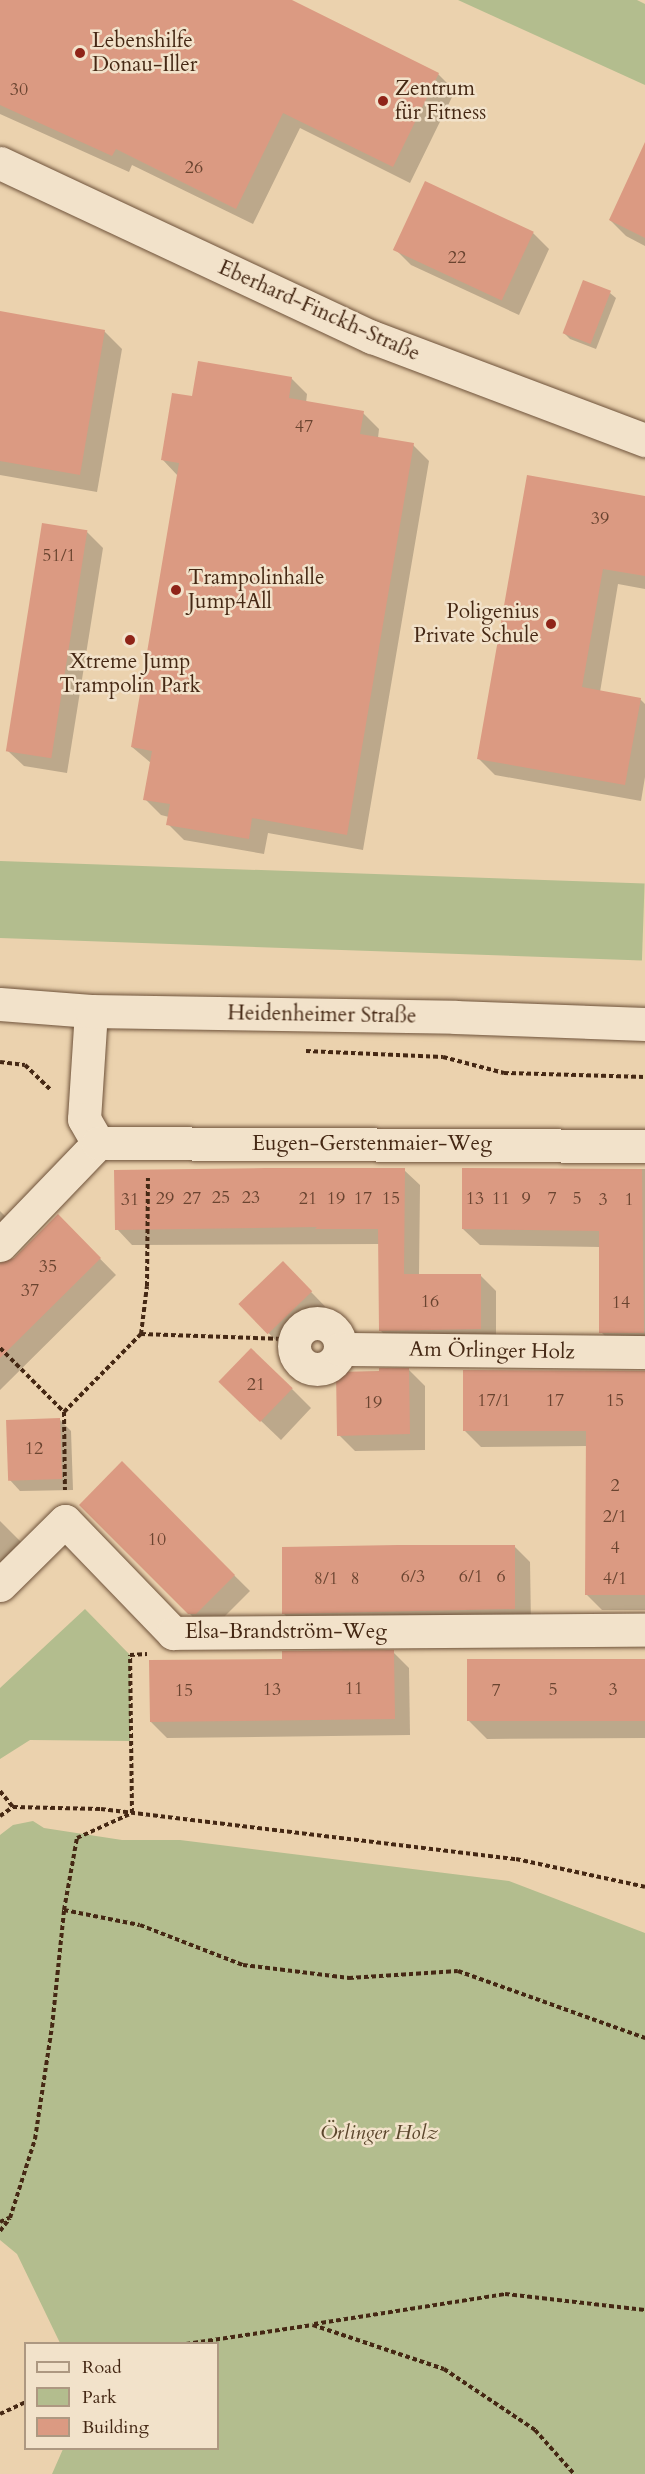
<!DOCTYPE html>
<meta charset="utf-8">
<style>
body{margin:0}
#map{position:relative;width:645px;height:2474px;overflow:hidden;background:#ebd2ae;font-family:Cardo,serif}
div>[style]{position:absolute}
[style*='--x']{left:calc(var(--x)*1px);top:calc(var(--y)*1px);width:calc(var(--w)*1px);rotate:calc(var(--a)*1deg)}
.green>*{inset:0;background:#b3bd8e;transform-origin:0 0}
.shadow>*{inset:0;background:#0003;transform-origin:0 0}
.building>*{inset:0;background:#db9a82;transform-origin:0 0}
.path>*{height:4px;margin-top:-2px;transform-origin:0;background:repeating-linear-gradient(90deg,#452814 0 4.5px,transparent 0 7.5px)}
.roads{filter:drop-shadow(0 0 2px #6e523a) drop-shadow(0 0 2px #6e523a)}
.minor>*{height:33px;margin:-16.5px;padding:0 16.5px;transform-origin:16.5px;border-radius:16.5px;background:#f2e2ca}
.minor>.ring{margin:-16.5px;padding:0;box-sizing:content-box;background:none;border:33px solid #f2e2ca;border-radius:50%}
.secondary>*{height:33px;margin:-16.5px;padding:0 16.5px;transform-origin:16.5px;border-radius:16.5px;background:#f2e2ca}
.dots>*{width:16px;height:16px;translate:-50% -50%;box-sizing:border-box;border:3px solid #f2e2ca;border-radius:50%}
span{translate:-50% -50%;white-space:nowrap;text-align:center;line-height:1.15;-webkit-text-stroke:5px #f2e2ca;paint-order:stroke}
.number-label{font-size:18px;color:#6a4430}
.number-label span{-webkit-text-stroke-width:0}
.poi-label{font-size:21px;color:#452814}
.left{translate:0 -50%;text-align:left}
.right{translate:-100% -50%;text-align:right}
.street-label{font-size:21px;color:#452814}
.park-label{font-size:21px;color:#5b462c;font-style:italic}
.legend{position:absolute;left:24px;top:2342px;width:195px;height:108px;box-sizing:border-box;background:#f2e2ca;border:2px solid #ad9881;margin:0;padding:8px 10px;list-style:none;font-size:18px;color:#452814}
.legend li{display:flex;align-items:center;gap:12px;height:30px}
.legend b{width:30px;border:2px solid #ad9881}
</style>
<div id="map">
<div class="green">
<i style="clip-path:polygon(458px 0,637px 0,645px 4px,645px 85px)"></i>
<i style="left:0;top:861px;width:645px;height:77px;rotate:2deg"></i>
<i style="clip-path:polygon(85px 1609px,130px 1655px,130px 1741px,30px 1740px,0 1759px,0 1688px)"></i>
<i style="clip-path:polygon(33px 1821px,44px 1828px,122px 1840px,180px 1840px,509px 1881px,645px 1933px,645px 2474px,52px 2474px,63px 2449px,218px 2448px,218px 2344px,60px 2343px,17px 2254px,0 2240px,0 1835px,13px 1825px)"></i>
</div>
<div class="shadow">
<i style="clip-path:polygon(0 0,289px 0,438px 74px,455px 91px,410px 183px,300px 128px,253px 224px,132px 165px,129px 172px,0 114px)"></i>
<i style="clip-path:polygon(645px 176px,645px 246px,626px 236px,610px 220px)"></i>
<i style="clip-path:polygon(533px 233px,549px 249px,519px 315px,411px 265px,395px 249px)"></i>
<i style="clip-path:polygon(610px 293px,616px 298px,596px 349px,570px 339px,564px 333px)"></i>
<i style="clip-path:polygon(0 313px,104px 331px,122px 349px,97px 492px,0 475px)"></i>
<i style="clip-path:polygon(291px 378px,307px 394px,306px 403px,363px 413px,379px 429px,378px 438px,413px 445px,429px 461px,363px 850px,268px 833px,264px 854px,184px 840px,168px 824px,169px 817px,161px 815px,145px 799px,151px 763px,132px 747px,178px 476px,162px 459px,193px 398px)"></i>
<i style="clip-path:polygon(645px 498px,645px 589px,618px 584px,600px 692px,640px 699px,645px 704px,645px 777px,641px 801px,495px 775px,479px 759px)"></i>
<i style="clip-path:polygon(87px 532px,103px 548px,67px 773px,24px 766px,8px 751px)"></i>
<i style="clip-path:polygon(645px 1169px,645px 1349px,617px 1348px,601px 1332px,600px 1247px,480px 1245px,463px 1229px,464px 1170px)"></i>
<i style="clip-path:polygon(404px 1170px,420px 1185px,419px 1275px,480px 1275px,496px 1291px,496px 1344px,396px 1346px,380px 1330px,380px 1244px,132px 1245px,117px 1229px)"></i>
<i style="clip-path:polygon(0 1211px,19px 1230px,0 1253px)"></i>
<i style="clip-path:polygon(58px 1216px,116px 1275px,0 1390px,0 1265px,14px 1260px)"></i>
<i style="left:283px;top:1263px;width:62px;height:59px;rotate:46deg"></i>
<i style="clip-path:polygon(409px 1370px,425px 1386px,425px 1450px,355px 1451px,339px 1435px)"></i>
<i style="clip-path:polygon(645px 1372px,645px 1610px,602px 1610px,586px 1594px,587px 1446px,481px 1447px,465px 1431px)"></i>
<i style="clip-path:polygon(292px 1389px,311px 1408px,281px 1440px,240px 1401px)"></i>
<i style="clip-path:polygon(60px 1420px,71px 1431px,73px 1490px,20px 1491px,9px 1479px)"></i>
<i style="clip-path:polygon(122px 1464px,250px 1591px,212px 1629px,206px 1630px,81px 1505px)"></i>
<i style="clip-path:polygon(0 1521px,33px 1554px,0 1588px)"></i>
<i style="clip-path:polygon(514px 1546px,530px 1562px,531px 1625px,299px 1629px,283px 1613px)"></i>
<i style="clip-path:polygon(393px 1652px,409px 1668px,410px 1735px,167px 1738px,151px 1722px)"></i>
<i style="clip-path:polygon(645px 1660px,645px 1738px,487px 1739px,469px 1721px)"></i>
</div>
<div class="building">
<i style="clip-path:polygon(0 0,292px 0,439px 73px,393px 167px,283px 113px,236px 209px,116px 149px,112px 156px,0 105px)"></i>
<i style="clip-path:polygon(645px 142px,645px 238px,609px 220px)"></i>
<i style="left:425px;top:181px;width:120px;height:76px;rotate:25deg"></i>
<i style="left:583px;top:280px;width:30px;height:57px;rotate:21deg"></i>
<i style="clip-path:polygon(0 311px,105px 330px,80px 475px,0 461px)"></i>
<i style="clip-path:polygon(198px 361px,292px 377px,289px 398px,364px 411px,360px 434px,414px 443px,347px 835px,252px 818px,249px 839px,166px 825px,170px 804px,143px 800px,152px 751px,131px 747px,179px 463px,161px 460px,172px 393px,192px 396px)"></i>
<i style="clip-path:polygon(527px 475px,645px 496px,645px 576px,603px 569px,582px 687px,641px 698px,625px 785px,477px 759px)"></i>
<i style="left:42px;top:523px;width:46px;height:231px;rotate:9deg"></i>
<i style="clip-path:polygon(266px 1168px,405px 1168px,404px 1274px,481px 1274px,481px 1329px,379px 1331px,378px 1229px,315px 1229px,317px 1227px,115px 1230px,114px 1170px)"></i>
<i style="clip-path:polygon(462px 1168px,642px 1169px,644px 1333px,599px 1333px,599px 1231px,462px 1229px)"></i>
<i style="clip-path:polygon(58px 1214px,101px 1258px,0 1358px,0 1263px,14px 1258px)"></i>
<i style="left:283px;top:1261px;width:42px;height:62px;rotate:46deg"></i>
<i style="left:251px;top:1348px;width:58px;height:47px;rotate:44deg"></i>
<i style="clip-path:polygon(379px 1368px,409px 1368px,410px 1434px,337px 1436px,336px 1372px,379px 1371px)"></i>
<i style="clip-path:polygon(463px 1370px,645px 1371px,645px 1595px,585px 1595px,586px 1431px,463px 1431px)"></i>
<i style="left:60px;top:1418px;width:61px;height:54px;rotate:88deg"></i>
<i style="clip-path:polygon(122px 1461px,235px 1575px,196px 1614px,188px 1614px,79px 1505px)"></i>
<i style="clip-path:polygon(398px 1545px,515px 1545px,515px 1609px,282px 1614px,282px 1547px)"></i>
<i style="clip-path:polygon(394px 1650px,395px 1719px,150px 1722px,149px 1660px,282px 1659px,282px 1651px)"></i>
<i style="left:645px;top:1659px;width:62px;height:178px;rotate:90deg"></i>
</div>
<div class="path">
<i style="--x:306;--y:1051;--w:137;--a:2.5"></i>
<i style="--x:443;--y:1057;--w:63;--a:14.7"></i>
<i style="--x:504;--y:1073;--w:141;--a:1.6"></i>
<i style="--x:0;--y:1062;--w:25;--a:7"></i>
<i style="--x:25;--y:1065;--w:37;--a:44"></i>
<i style="--x:141;--y:1334;--w:144;--a:2"></i>
<i style="--x:285;--y:1339;--w:11;--a:38"></i>
<i style="--x:0;--y:1348;--w:91;--a:45"></i>
<i style="--x:64;--y:1412;--w:78;--a:89.3"></i>
<i style="--x:64;--y:1412;--w:110;--a:-45.4"></i>
<i style="--x:141;--y:1334;--w:48;--a:-82.9"></i>
<i style="--x:147;--y:1286;--w:108;--a:-89.5"></i>
<i style="--x:0;--y:1791;--w:21;--a:51"></i>
<i style="--x:0;--y:1816;--w:16;--a:-35"></i>
<i style="--x:13;--y:1807;--w:88;--a:1.3"></i>
<i style="--x:101;--y:1809;--w:418;--a:6.9"></i>
<i style="--x:516;--y:1859;--w:132;--a:12.2"></i>
<i style="--x:64;--y:1910;--w:77;--a:11.2"></i>
<i style="--x:140;--y:1925;--w:110;--a:21.2"></i>
<i style="--x:243;--y:1965;--w:107;--a:7"></i>
<i style="--x:349;--y:1978;--w:109;--a:-3.7"></i>
<i style="--x:458;--y:1971;--w:199;--a:19.7"></i>
<i style="--x:0;--y:2222;--w:10;--a:-24"></i>
<i style="--x:0;--y:2231;--w:16;--a:-52"></i>
<i style="--x:10;--y:2218;--w:83;--a:-72.4"></i>
<i style="--x:35;--y:2139;--w:113;--a:-81.4"></i>
<i style="--x:52;--y:2027;--w:118;--a:-84.1"></i>
<i style="--x:64;--y:1910;--w:73;--a:-79.8"></i>
<i style="--x:77;--y:1838;--w:60;--a:-24.4"></i>
<i style="--x:132;--y:1813;--w:158;--a:-90.7"></i>
<i style="--x:130;--y:1655;--w:17;--a:-3"></i>
<i style="--x:314;--y:2324;--w:193;--a:-8.9"></i>
<i style="--x:505;--y:2294;--w:141;--a:6.5"></i>
<i style="--x:186;--y:2344;--w:128;--a:-8.5"></i>
<i style="--x:313;--y:2325;--w:138;--a:18.6"></i>
<i style="--x:444;--y:2369;--w:110;--a:33.8"></i>
<i style="--x:535;--y:2430;--w:59;--a:48.4"></i>
<i style="--x:0;--y:2414;--w:29;--a:-25"></i>
</div>
<div class="roads">
<div class="minor">
<i style="--x:0;--y:163;--w:411;--a:25.1"></i>
<i style="--x:372;--y:337;--w:292;--a:20.7"></i>
<i style="--x:91;--y:1011;--w:108;--a:93.7"></i>
<i style="--x:84;--y:1119;--w:28;--a:60"></i>
<i style="--x:0;--y:1245;--w:141;--a:-46.1"></i>
<i style="--x:98;--y:1143;--w:547;--a:0.31"></i>
<i class="ring" style="left:294px;top:1323px;width:13px;height:13px"></i>
<i style="--x:340;--y:1349;--w:305;--a:0.6"></i>
<i style="--x:0;--y:1585;--w:91;--a:-44.6"></i>
<i style="--x:65;--y:1521;--w:156;--a:46"></i>
<i style="--x:173;--y:1633;--w:472;--a:-0.4"></i>
</div>
<div class="secondary">
<i style="--x:0;--y:1004;--w:91;--a:4.4"></i>
<i style="--x:91;--y:1011;--w:364;--a:0.9"></i>
<i style="--x:455;--y:1017;--w:190;--a:2.1"></i>
</div>
</div>
<div class="dots">
<i style="left:80px;top:53px;background:#8f2418"></i>
<i style="left:383px;top:101px;background:#8f2418"></i>
<i style="left:176px;top:590px;background:#8f2418"></i>
<i style="left:551px;top:624px;background:#8f2418"></i>
<i style="left:130px;top:640px;background:#8f2418"></i>
</div>
<div class="number-label">
<span style="left:19px;top:90px">30</span>
<span style="left:194px;top:168px">26</span>
<span style="left:457px;top:258px">22</span>
<span style="left:304px;top:427px">47</span>
<span style="left:600px;top:519px">39</span>
<span style="left:59px;top:556px">51/1</span>
<span style="left:221px;top:1198px">25</span>
<span style="left:251px;top:1198px">23</span>
<span style="left:165px;top:1199px">29</span>
<span style="left:192px;top:1199px">27</span>
<span style="left:308px;top:1199px">21</span>
<span style="left:336px;top:1199px">19</span>
<span style="left:363px;top:1199px">17</span>
<span style="left:391px;top:1199px">15</span>
<span style="left:475px;top:1199px">13</span>
<span style="left:501px;top:1199px">11</span>
<span style="left:526px;top:1199px">9</span>
<span style="left:552px;top:1199px">7</span>
<span style="left:577px;top:1199px">5</span>
<span style="left:130px;top:1200px">31</span>
<span style="left:603px;top:1200px">3</span>
<span style="left:629px;top:1200px">1</span>
<span style="left:48px;top:1267px">35</span>
<span style="left:30px;top:1291px">37</span>
<span style="left:430px;top:1302px">16</span>
<span style="left:621px;top:1303px">14</span>
<span style="left:256px;top:1385px">21</span>
<span style="left:494px;top:1401px">17/1</span>
<span style="left:555px;top:1401px">17</span>
<span style="left:615px;top:1401px">15</span>
<span style="left:373px;top:1403px">19</span>
<span style="left:34px;top:1449px">12</span>
<span style="left:615px;top:1486px">2</span>
<span style="left:615px;top:1517px">2/1</span>
<span style="left:157px;top:1540px">10</span>
<span style="left:615px;top:1548px">4</span>
<span style="left:413px;top:1577px">6/3</span>
<span style="left:471px;top:1577px">6/1</span>
<span style="left:501px;top:1577px">6</span>
<span style="left:326px;top:1579px">8/1</span>
<span style="left:355px;top:1579px">8</span>
<span style="left:615px;top:1579px">4/1</span>
<span style="left:354px;top:1689px">11</span>
<span style="left:272px;top:1690px">13</span>
<span style="left:553px;top:1690px">5</span>
<span style="left:613px;top:1690px">3</span>
<span style="left:184px;top:1691px">15</span>
<span style="left:496px;top:1691px">7</span>
</div>
<div class="poi-label">
<span class="left" style="left:92px;top:53px">Lebenshilfe<br>Donau-Iller</span>
<span class="left" style="left:395px;top:101px">Zentrum<br>für Fitness</span>
<span class="left" style="left:188px;top:590px">Trampolinhalle<br>Jump4All</span>
<span class="right" style="left:539px;top:624px">Poligenius<br>Private Schule</span>
<span style="left:130px;top:674px">Xtreme Jump<br>Trampolin Park</span>
</div>
<div class="street-label">
<span style="left:319px;top:311px;rotate:24deg">Eberhard-Finckh-Straße</span>
<span style="left:322px;top:1015px;rotate:1deg">Heidenheimer Straße</span>
<span style="left:372px;top:1144px">Eugen-Gerstenmaier-Weg</span>
<span style="left:492px;top:1351px;rotate:1deg">Am Örlinger Holz</span>
<span style="left:286px;top:1632px">Elsa-Brandström-Weg</span>
</div>
<div class="park-label">
<span style="left:379px;top:2133px">Örlinger Holz</span>
</div>
<ul class="legend">
<li><b style="height:8px;background:#f2e2ca"></b>Road</li>
<li><b style="height:16px;background:#b3bd8e"></b>Park</li>
<li><b style="height:16px;background:#db9a82"></b>Building</li>
</ul>
</div>
